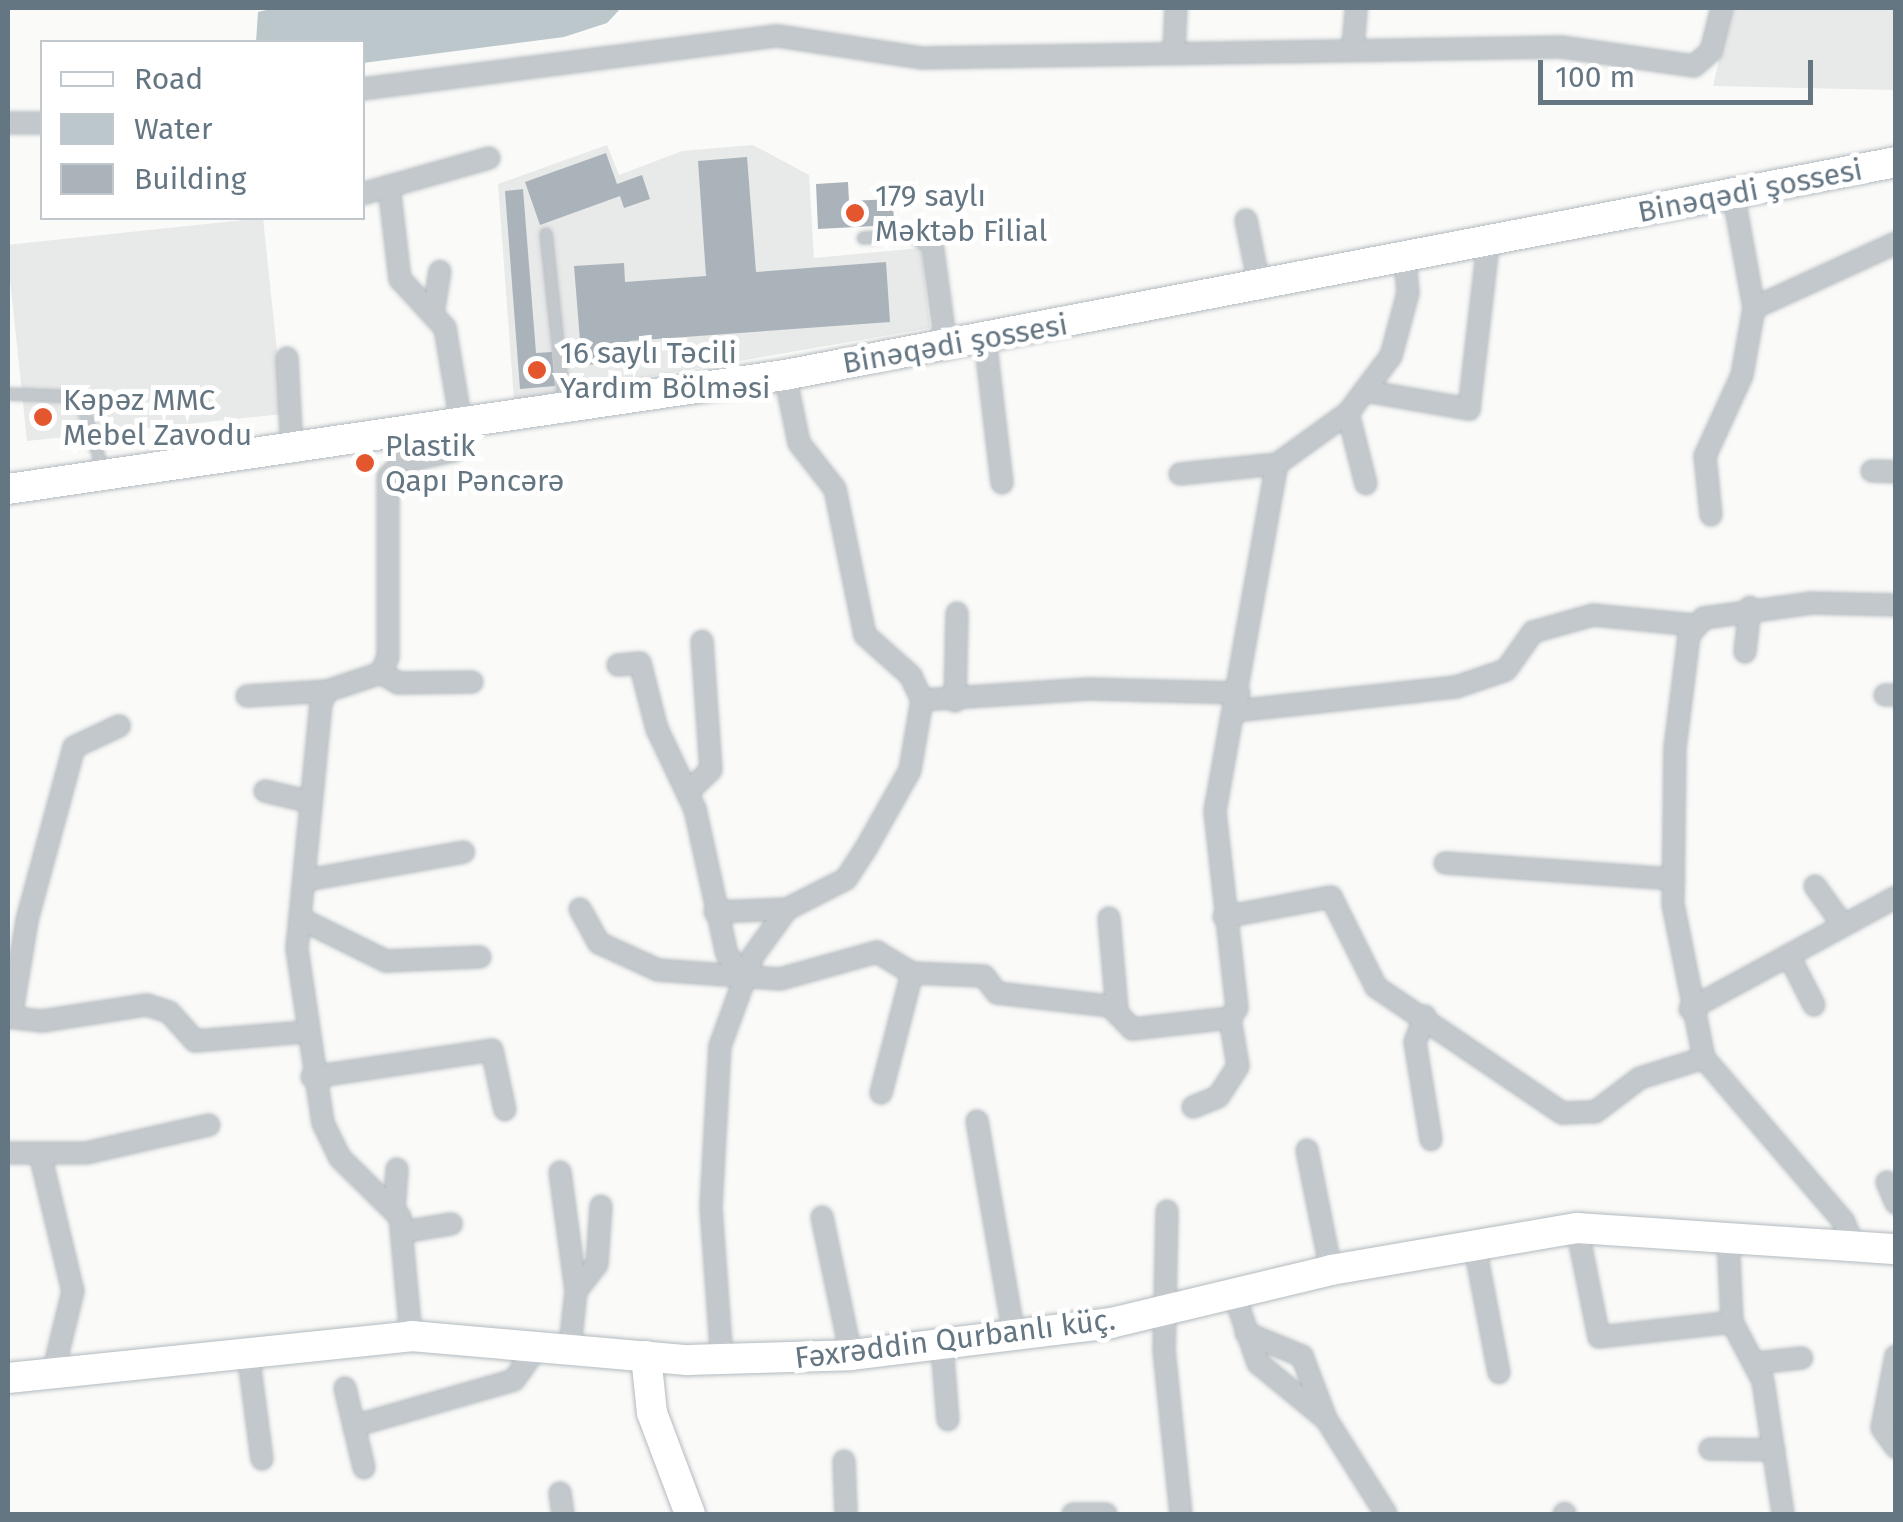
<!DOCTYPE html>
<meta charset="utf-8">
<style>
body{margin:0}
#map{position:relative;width:1903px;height:1522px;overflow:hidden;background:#fafaf8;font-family:"Fira Sans",sans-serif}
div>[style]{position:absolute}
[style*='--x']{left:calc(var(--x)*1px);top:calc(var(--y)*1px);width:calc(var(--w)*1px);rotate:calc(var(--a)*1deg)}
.built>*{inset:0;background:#e8e9e9;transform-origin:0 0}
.water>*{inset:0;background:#bbc7cb}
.building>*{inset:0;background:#aab3b9}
.roads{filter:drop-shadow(0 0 2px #b3babf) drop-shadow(0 0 2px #b3babf)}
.lane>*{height:10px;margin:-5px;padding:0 5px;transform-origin:5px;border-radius:5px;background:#c3c8cc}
.street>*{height:20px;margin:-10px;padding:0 10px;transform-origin:10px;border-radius:10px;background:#c3c8cc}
.secondary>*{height:30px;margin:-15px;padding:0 15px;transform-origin:15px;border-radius:15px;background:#fff}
.dots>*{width:28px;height:28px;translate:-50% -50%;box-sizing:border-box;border:5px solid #fff;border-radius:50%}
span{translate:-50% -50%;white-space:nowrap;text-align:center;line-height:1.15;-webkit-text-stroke:10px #fff;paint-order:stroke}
.street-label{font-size:30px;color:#657683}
.poi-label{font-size:30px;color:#657683}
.left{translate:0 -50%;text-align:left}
.frame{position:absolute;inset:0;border:10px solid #657683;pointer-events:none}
.legend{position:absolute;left:40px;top:40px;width:325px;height:180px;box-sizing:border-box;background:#fff;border:2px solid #c1c8cd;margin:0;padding:12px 18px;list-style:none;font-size:30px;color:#657683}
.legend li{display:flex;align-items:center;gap:20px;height:50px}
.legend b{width:50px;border:2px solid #c1c8cd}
.scale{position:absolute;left:1538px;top:60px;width:275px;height:45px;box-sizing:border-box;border:5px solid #657683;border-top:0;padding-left:12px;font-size:30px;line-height:35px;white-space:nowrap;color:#657683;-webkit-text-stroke:8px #fff;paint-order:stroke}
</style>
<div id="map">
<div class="built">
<i style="clip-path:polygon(1731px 8px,1895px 8px,1895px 90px,1713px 86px)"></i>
<i style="clip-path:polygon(607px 145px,619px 175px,682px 151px,753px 145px,809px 175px,814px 258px,921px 248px,930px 328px,514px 400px,498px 184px)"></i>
<i style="left:263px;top:218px;width:197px;height:258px;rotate:84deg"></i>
</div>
<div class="water">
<i style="clip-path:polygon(276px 8px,302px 9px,621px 8px,607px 23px,564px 37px,363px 63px,362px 42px,256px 42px,258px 12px)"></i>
</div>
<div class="building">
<i style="clip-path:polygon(606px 153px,617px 184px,642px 175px,650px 199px,624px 208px,620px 196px,540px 225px,525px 182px)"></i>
<i style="clip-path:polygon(747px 157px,756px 272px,886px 262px,890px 322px,629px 341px,630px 362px,582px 365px,574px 266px,624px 263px,625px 282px,706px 276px,698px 161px)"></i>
<i style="clip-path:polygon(848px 182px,849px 201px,893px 199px,894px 225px,818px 229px,816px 184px)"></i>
<i style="clip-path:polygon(523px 189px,536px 353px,552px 352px,555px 386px,520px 389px,505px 191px)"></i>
</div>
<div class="roads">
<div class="lane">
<i style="--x:546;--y:234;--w:168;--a:83.8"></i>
<i style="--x:863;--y:238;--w:56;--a:-3.1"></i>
<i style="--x:8;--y:394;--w:72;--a:2.4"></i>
<i style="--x:80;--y:397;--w:77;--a:72.5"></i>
</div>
<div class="street">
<i style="--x:1353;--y:46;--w:38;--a:-85"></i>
<i style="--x:1174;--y:51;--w:43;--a:-87.3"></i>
<i style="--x:362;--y:89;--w:419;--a:-7.3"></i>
<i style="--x:778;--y:36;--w:145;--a:8.7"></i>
<i style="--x:921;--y:58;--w:640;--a:-0.98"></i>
<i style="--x:1561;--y:47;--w:134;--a:8.1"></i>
<i style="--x:1694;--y:66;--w:23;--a:-41"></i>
<i style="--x:1711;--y:51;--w:44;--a:-75.7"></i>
<i style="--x:8;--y:123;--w:34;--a:0"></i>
<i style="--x:389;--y:186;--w:94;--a:83.3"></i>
<i style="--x:400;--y:279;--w:67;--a:47.4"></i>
<i style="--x:445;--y:328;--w:102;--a:80.4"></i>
<i style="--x:462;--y:429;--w:24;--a:112"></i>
<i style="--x:453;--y:451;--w:51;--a:167.6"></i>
<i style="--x:403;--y:462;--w:21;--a:135"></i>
<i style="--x:388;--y:477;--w:180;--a:90"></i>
<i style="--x:388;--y:657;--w:17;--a:114"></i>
<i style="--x:381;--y:673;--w:57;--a:161.6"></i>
<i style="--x:327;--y:691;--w:13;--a:117"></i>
<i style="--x:321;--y:703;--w:247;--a:95.6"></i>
<i style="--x:297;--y:949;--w:176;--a:81.5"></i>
<i style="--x:323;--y:1123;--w:39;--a:64"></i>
<i style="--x:340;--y:1158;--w:84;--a:44.5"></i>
<i style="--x:400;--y:1217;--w:120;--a:84.7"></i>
<i style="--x:362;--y:194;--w:132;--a:-15.8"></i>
<i style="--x:1246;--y:220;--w:70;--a:78.5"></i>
<i style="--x:919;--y:235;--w:15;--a:32"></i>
<i style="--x:932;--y:243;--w:103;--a:82.2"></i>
<i style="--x:434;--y:308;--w:37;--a:-81"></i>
<i style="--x:1754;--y:308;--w:156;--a:-24.6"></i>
<i style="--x:985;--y:338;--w:146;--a:83.3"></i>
<i style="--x:287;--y:358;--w:93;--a:86.9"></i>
<i style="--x:1365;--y:391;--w:106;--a:9.8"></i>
<i style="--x:1469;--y:409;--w:166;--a:-83.4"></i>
<i style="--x:1348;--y:413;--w:73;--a:75.8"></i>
<i style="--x:1872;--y:471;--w:24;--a:2"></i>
<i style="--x:1180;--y:474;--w:98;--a:-5.9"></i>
<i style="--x:1711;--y:515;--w:59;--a:-95.8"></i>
<i style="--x:1705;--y:456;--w:89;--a:-65.4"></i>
<i style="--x:1742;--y:375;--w:68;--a:-79.8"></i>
<i style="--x:1754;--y:308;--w:117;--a:-100.3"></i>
<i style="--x:1745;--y:652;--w:45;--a:-83.7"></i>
<i style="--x:618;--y:665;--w:22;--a:-5"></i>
<i style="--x:640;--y:663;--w:68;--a:75.6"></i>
<i style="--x:657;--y:729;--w:89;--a:64.6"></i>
<i style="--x:695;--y:809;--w:148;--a:77.6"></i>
<i style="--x:727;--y:954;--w:29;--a:54"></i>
<i style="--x:381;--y:673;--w:20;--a:30"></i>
<i style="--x:398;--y:683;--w:74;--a:-0.8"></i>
<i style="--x:1885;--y:695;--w:11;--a:0"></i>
<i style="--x:247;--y:696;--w:80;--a:-3.6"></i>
<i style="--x:922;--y:700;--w:167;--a:-3.8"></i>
<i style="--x:1089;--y:689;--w:150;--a:1.5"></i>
<i style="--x:955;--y:701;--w:88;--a:-88.7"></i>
<i style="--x:1235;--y:711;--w:222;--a:-6.2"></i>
<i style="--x:1456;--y:687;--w:53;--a:-18.8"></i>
<i style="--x:1506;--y:670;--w:47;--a:-54.6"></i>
<i style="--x:1533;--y:632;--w:62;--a:-15.8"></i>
<i style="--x:1593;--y:615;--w:102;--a:5.6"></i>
<i style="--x:265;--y:791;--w:47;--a:13.4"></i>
<i style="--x:689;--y:791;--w:30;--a:-44"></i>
<i style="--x:711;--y:770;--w:129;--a:-94"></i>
<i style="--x:1445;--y:863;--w:229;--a:4"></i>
<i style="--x:307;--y:880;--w:159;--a:-10.1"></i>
<i style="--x:1815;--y:886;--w:48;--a:54.3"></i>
<i style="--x:580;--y:909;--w:39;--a:61"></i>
<i style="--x:599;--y:943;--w:65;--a:24.6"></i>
<i style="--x:658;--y:970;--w:122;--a:4.2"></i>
<i style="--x:780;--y:979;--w:101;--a:-15.6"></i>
<i style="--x:877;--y:952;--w:41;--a:31"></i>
<i style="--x:912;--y:973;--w:72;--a:2.4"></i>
<i style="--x:984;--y:976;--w:21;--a:53"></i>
<i style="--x:997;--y:993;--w:114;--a:6.6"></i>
<i style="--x:1110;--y:1006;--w:32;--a:46"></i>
<i style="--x:1132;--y:1029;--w:99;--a:-6.4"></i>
<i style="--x:1230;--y:1018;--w:12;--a:-55"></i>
<i style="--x:1237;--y:1008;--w:198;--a:-96.4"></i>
<i style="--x:1215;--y:811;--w:352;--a:-79.9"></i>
<i style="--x:1277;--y:464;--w:87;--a:-35.7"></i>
<i style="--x:1348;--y:413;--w:71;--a:-53"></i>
<i style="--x:1391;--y:356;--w:65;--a:-74.9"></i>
<i style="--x:1408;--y:293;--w:32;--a:-95"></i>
<i style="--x:715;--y:912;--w:72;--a:-2.4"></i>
<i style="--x:1224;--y:917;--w:109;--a:-10.6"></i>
<i style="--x:1331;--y:897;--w:101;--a:63.4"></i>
<i style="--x:1376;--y:987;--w:225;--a:34.1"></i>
<i style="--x:1562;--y:1113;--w:33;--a:-2"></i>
<i style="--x:1595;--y:1112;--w:56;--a:-37.1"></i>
<i style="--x:1640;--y:1078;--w:67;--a:-17.4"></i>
<i style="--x:1109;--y:918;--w:92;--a:85"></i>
<i style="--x:303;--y:920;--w:93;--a:26.3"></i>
<i style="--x:386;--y:961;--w:94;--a:-2.4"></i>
<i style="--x:1789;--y:956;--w:55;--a:63"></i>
<i style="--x:1690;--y:1009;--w:234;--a:-28.5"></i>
<i style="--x:1425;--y:1016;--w:28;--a:111"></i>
<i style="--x:1415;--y:1042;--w:99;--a:80.7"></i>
<i style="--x:8;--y:1017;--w:34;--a:7"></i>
<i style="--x:42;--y:1021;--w:106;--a:-8.7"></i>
<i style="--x:147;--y:1005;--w:23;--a:18"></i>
<i style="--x:169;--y:1012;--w:39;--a:48"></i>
<i style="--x:195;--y:1041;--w:110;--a:-4.7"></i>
<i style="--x:11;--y:1018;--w:99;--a:-80.7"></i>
<i style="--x:27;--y:920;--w:179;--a:-74.8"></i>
<i style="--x:74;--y:747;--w:50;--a:-25"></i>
<i style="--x:312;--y:1077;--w:182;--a:-8.5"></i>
<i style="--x:492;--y:1050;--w:61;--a:77.8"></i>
<i style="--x:881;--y:1093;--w:124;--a:-75.5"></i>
<i style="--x:1193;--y:1107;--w:27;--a:-22"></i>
<i style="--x:1218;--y:1097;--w:37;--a:-57"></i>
<i style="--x:1238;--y:1066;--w:49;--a:-99.5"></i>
<i style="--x:977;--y:1121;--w:218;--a:80.2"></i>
<i style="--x:1307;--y:1150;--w:122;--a:78.7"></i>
<i style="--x:8;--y:1153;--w:78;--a:0"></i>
<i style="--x:86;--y:1153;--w:126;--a:-12.8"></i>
<i style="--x:40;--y:1154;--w:141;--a:76.5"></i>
<i style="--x:73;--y:1291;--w:84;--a:103.7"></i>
<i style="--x:560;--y:1172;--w:120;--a:82.3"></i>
<i style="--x:576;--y:1291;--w:56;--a:96.1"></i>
<i style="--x:1887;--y:1182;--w:23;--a:67"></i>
<i style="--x:394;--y:1211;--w:42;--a:-85.9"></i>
<i style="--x:1167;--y:1211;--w:139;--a:91.2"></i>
<i style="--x:1164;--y:1350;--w:165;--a:84.1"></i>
<i style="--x:822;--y:1217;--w:141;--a:78.1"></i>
<i style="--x:1577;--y:1228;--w:111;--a:78.6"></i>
<i style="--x:1599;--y:1337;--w:134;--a:-6.4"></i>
<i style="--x:403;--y:1232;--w:49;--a:-9.5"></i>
<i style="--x:1728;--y:1237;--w:85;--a:87.3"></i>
<i style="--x:1732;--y:1322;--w:67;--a:62.3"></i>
<i style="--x:1763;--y:1381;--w:134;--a:81.4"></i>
<i style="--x:1474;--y:1242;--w:133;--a:79.2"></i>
<i style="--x:1854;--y:1246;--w:26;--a:-113"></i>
<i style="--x:1844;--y:1222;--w:216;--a:-130.5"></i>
<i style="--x:1704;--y:1058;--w:157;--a:-101.4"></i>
<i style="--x:1673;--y:904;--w:156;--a:-89.3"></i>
<i style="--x:1675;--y:748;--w:114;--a:-82.9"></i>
<i style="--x:1689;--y:635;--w:23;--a:-49"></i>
<i style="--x:1704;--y:618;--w:109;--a:-7.9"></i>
<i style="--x:1812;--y:603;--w:84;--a:1.4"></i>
<i style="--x:576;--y:1291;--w:34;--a:-52"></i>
<i style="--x:597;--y:1264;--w:58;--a:-86.1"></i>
<i style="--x:1234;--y:1294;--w:73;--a:70.8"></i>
<i style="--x:1258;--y:1363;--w:88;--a:39.5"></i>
<i style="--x:1326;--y:1419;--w:112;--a:57.7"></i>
<i style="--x:1246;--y:1333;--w:61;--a:22.3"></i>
<i style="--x:1302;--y:1356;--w:67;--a:69.1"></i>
<i style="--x:942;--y:1346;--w:74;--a:85.4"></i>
<i style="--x:248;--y:1353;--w:107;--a:82.5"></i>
<i style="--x:1896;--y:1356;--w:73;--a:101"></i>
<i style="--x:1882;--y:1428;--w:24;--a:54"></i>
<i style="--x:722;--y:1361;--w:155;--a:-94.1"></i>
<i style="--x:711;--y:1206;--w:160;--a:-86.8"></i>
<i style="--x:720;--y:1046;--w:96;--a:-69.9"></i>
<i style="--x:753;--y:956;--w:58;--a:-54.1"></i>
<i style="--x:787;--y:909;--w:66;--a:-27"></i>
<i style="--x:846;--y:879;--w:35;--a:-57"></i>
<i style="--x:865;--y:850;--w:92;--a:-60.6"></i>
<i style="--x:910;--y:770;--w:71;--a:-80.3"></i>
<i style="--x:922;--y:700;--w:26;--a:-115"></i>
<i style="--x:911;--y:676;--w:62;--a:-138.3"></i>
<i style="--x:865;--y:635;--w:149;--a:-101.6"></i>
<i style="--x:835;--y:489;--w:58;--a:-128"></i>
<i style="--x:799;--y:443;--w:69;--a:-101.6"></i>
<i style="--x:1756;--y:1363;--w:46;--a:-6.2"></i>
<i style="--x:345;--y:1388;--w:82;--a:76.6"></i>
<i style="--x:354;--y:1426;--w:166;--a:-16"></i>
<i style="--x:514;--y:1380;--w:45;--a:-54.9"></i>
<i style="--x:1710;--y:1449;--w:64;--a:0.9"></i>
<i style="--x:844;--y:1461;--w:53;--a:87.8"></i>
<i style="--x:560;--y:1493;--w:21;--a:82"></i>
<i style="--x:1073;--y:1514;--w:33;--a:0"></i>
<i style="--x:1564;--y:1514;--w:1;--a:-45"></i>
</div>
<div class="secondary">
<i style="--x:8;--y:489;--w:785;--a:-8.35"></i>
<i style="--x:785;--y:375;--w:1131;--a:-10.85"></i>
<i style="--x:646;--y:1356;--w:57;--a:84"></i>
<i style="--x:652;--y:1413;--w:108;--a:69.4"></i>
<i style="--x:8;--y:1378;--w:405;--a:-5.9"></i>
<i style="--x:411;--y:1336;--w:277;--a:5"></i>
<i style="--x:687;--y:1360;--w:164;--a:-1.7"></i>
<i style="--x:851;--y:1355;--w:262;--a:-7"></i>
<i style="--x:1111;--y:1323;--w:226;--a:-13.5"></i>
<i style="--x:1331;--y:1270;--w:250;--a:-9.7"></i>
<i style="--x:1577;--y:1228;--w:320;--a:3.8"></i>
</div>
</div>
<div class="dots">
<i style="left:855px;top:213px;background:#e4572e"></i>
<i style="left:537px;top:370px;background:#e4572e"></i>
<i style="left:43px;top:417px;background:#e4572e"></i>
<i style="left:365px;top:463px;background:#e4572e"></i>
</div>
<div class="street-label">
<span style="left:1750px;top:191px;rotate:-11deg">Binəqədi şossesi</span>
<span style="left:955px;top:344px;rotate:-10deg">Binəqədi şossesi</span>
<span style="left:955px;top:1339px;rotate:-7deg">Fəxrəddin Qurbanlı küç.</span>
</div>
<div class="poi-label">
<span class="left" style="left:875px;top:213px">179 saylı<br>Məktəb Filial</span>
<span class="left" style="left:560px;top:370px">16 saylı Təcili<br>Yardım Bölməsi</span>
<span class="left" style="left:63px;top:417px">Kəpəz MMC<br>Mebel Zavodu</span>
<span class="left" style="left:385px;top:463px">Plastik<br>Qapı Pəncərə</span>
</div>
<div class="frame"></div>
<ul class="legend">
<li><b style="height:12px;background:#fff"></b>Road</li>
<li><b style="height:28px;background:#bbc7cb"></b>Water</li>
<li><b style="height:28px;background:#aab3b9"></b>Building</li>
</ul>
<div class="scale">100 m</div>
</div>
